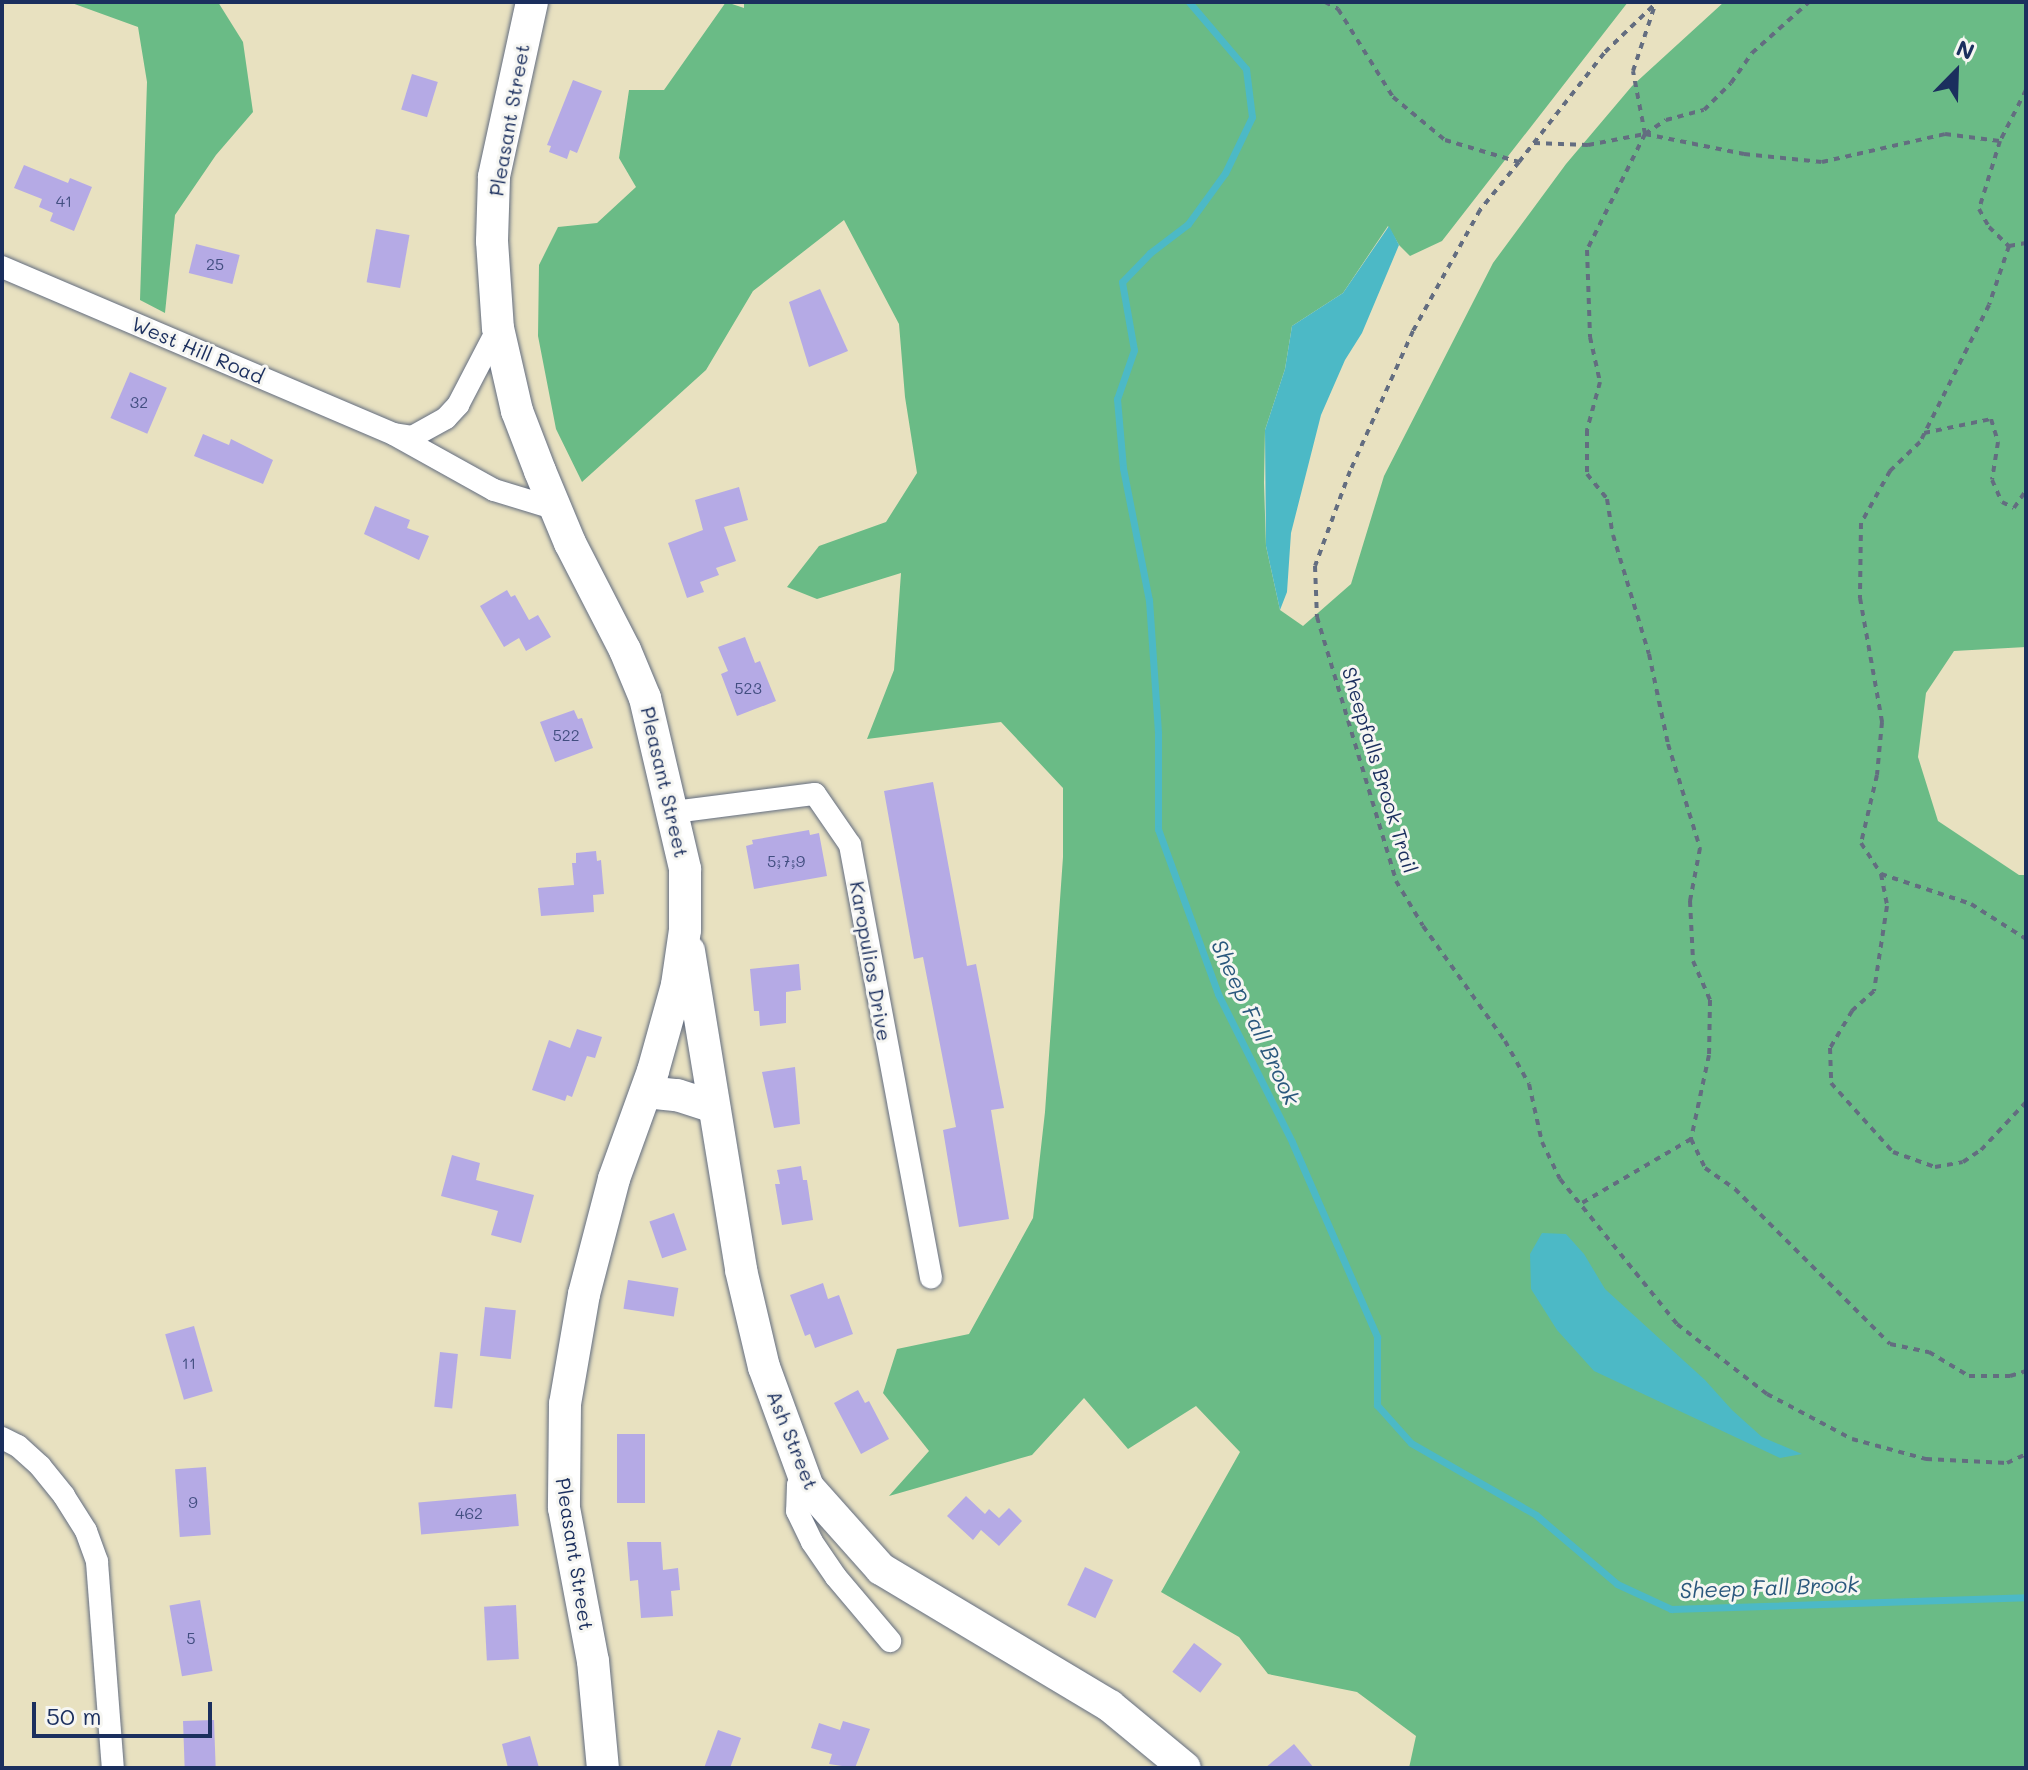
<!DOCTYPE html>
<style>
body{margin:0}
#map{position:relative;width:2028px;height:1770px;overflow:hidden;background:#e8e1c0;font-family:Mali,sans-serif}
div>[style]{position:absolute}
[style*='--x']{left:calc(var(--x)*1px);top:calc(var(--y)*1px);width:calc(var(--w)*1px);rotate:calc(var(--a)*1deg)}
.forest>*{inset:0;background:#6abb86}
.water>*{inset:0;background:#4cb9c6}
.stream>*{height:7px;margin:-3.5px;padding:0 3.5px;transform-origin:3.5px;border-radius:3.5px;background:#4cb9c6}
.building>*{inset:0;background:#b5aae5;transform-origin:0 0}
.path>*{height:4px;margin-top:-2px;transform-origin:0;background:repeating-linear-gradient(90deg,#636d80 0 6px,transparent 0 12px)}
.roads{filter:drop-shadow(0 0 2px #636d80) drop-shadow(0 0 2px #636d80)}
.street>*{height:22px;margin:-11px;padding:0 11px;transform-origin:11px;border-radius:11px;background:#fff}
.secondary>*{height:32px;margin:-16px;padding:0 16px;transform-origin:16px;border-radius:16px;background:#fff}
span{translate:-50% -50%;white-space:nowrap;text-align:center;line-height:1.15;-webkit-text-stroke:6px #f6f6f2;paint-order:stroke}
.number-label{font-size:16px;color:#424e80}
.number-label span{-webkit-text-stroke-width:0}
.street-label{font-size:20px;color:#1b2f5e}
.water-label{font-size:22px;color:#2a587d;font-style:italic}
.frame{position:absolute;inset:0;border:4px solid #1b2f5e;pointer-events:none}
.north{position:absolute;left:1916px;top:32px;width:80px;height:80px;-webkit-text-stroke:6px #f6f6f2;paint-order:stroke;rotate:23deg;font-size:22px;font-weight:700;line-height:32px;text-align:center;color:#1b2f5e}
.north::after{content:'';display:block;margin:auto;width:28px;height:36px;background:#1b2f5e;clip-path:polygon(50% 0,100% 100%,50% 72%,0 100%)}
.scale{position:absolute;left:32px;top:1702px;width:180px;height:36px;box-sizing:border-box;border:4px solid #1b2f5e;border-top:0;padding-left:10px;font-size:24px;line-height:28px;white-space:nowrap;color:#1b2f5e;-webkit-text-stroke:6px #f6f6f2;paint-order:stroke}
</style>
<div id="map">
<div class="forest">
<i style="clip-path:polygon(69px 2px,218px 2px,243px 42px,253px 112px,216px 155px,175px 215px,165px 313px,140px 300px,147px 82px,138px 27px)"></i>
<i style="clip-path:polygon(726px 2px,744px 8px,744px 2px,1628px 2px,1442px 241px,1410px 256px,1399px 245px,1388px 226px,1343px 293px,1292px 326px,1285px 369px,1265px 430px,1264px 483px,1266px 546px,1280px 610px,1303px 626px,1351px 584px,1384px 476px,1493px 263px,1566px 164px,1632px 86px,1724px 2px,2026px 2px,2026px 647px,1954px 651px,1926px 693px,1918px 757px,1938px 821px,2019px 875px,2026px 875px,2026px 1768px,1409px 1768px,1416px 1736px,1357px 1692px,1268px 1674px,1239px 1637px,1161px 1592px,1240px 1452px,1196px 1406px,1128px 1449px,1084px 1398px,1032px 1455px,889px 1496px,929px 1451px,883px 1393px,897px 1349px,969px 1334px,1033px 1218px,1045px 1112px,1063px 857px,1063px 788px,1001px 722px,867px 739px,894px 670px,901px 573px,817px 599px,787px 587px,819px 546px,886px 522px,917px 473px,905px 397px,899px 324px,844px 220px,753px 291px,706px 370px,582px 482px,556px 429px,538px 336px,539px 265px,558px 227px,597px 223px,636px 187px,619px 158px,629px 90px,664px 90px)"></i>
</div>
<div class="water">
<i style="clip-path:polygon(1389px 226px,1399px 245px,1362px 333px,1345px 360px,1321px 415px,1291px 533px,1287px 592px,1280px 610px,1266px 546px,1265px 430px,1285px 369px,1292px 326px,1343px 293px)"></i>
<i style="clip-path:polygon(1542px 1233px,1566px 1234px,1584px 1254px,1605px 1289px,1705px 1380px,1732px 1410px,1762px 1437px,1802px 1454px,1780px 1458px,1594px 1371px,1557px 1330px,1531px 1289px,1530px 1254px)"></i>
</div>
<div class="stream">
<i style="--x:1189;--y:2;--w:88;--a:49.6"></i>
<i style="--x:1246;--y:69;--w:48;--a:82.9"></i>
<i style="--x:1252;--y:117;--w:62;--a:115.7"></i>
<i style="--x:1225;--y:173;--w:63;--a:126"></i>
<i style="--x:1188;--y:224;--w:48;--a:142.7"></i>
<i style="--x:1150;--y:253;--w:40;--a:134"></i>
<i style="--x:1122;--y:282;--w:69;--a:80"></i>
<i style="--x:1134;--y:350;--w:52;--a:109.1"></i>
<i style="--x:1117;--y:399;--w:69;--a:85"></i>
<i style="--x:1123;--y:468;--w:135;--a:78.9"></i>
<i style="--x:1149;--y:600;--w:133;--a:86.1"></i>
<i style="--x:1158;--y:733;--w:96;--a:90"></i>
<i style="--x:1158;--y:829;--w:176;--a:70"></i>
<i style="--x:1218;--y:994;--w:165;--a:63.4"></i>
<i style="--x:1292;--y:1142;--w:213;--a:66.4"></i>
<i style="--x:1377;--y:1337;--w:68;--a:90"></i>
<i style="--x:1377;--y:1405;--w:51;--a:48.2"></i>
<i style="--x:1411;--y:1443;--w:144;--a:29.9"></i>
<i style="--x:1536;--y:1515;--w:106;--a:40.4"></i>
<i style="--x:1617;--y:1584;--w:60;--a:24.8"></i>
<i style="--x:1671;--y:1609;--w:355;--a:-1.9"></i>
</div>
<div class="building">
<i style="left:412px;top:74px;width:27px;height:37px;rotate:17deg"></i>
<i style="clip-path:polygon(573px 80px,602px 91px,577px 153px,570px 150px,567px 159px,549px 152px,551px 146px,547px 145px)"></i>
<i style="clip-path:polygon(24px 165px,68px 183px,70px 178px,92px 187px,74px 231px,50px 221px,53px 213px,39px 207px,42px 199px,14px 188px)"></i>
<i style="left:376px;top:229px;width:34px;height:54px;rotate:10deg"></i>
<i style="left:196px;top:244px;width:45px;height:30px;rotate:14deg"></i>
<i style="clip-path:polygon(820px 289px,848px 351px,809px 367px,789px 302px)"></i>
<i style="left:130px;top:372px;width:40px;height:50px;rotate:23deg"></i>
<i style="clip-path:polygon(203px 434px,229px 445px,231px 439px,273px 460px,263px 484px,194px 456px)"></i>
<i style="clip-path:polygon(739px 487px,748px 520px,724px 527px,736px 561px,716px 568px,719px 575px,700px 582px,704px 592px,687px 598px,668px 543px,703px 530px,695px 500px)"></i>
<i style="clip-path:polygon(375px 506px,410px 520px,407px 528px,429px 536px,419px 560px,364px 534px)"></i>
<i style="clip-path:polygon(507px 590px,511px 597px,515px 595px,529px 620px,538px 615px,551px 637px,526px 651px,519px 638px,504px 647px,480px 606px)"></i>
<i style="clip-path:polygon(745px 637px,755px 663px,760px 661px,776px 701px,737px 716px,721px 674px,728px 671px,718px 647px)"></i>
<i style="clip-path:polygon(574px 710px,578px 719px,582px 718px,593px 748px,555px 762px,540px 722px)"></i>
<i style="clip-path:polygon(933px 782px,967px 966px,976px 964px,1004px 1108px,991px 1110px,1009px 1219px,959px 1227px,943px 1130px,956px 1127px,923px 957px,914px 959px,884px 791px)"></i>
<i style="clip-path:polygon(809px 830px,810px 835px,819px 833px,827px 876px,754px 889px,746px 846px,753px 844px,752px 840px)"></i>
<i style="clip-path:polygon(596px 851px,597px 861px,601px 860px,604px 894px,593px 895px,594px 912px,541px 916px,538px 888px,574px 885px,572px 863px,576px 863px,576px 853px)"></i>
<i style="clip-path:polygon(799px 964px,801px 990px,786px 992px,786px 1023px,760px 1026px,759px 1011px,754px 1011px,750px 969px)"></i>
<i style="clip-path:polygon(577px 1029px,602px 1037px,595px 1058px,587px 1056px,572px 1097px,567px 1095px,565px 1101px,532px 1090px,549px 1040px,570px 1048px)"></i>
<i style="clip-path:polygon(795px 1067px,800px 1124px,774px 1128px,762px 1072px)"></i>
<i style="clip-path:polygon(452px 1155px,480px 1163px,476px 1180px,534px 1195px,521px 1243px,491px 1235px,498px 1211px,441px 1196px)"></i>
<i style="clip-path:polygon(801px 1166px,803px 1180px,807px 1180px,813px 1220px,782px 1225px,775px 1184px,780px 1184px,777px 1170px)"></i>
<i style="left:674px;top:1213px;width:39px;height:26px;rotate:71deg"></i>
<i style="left:628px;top:1280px;width:51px;height:29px;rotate:9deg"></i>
<i style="clip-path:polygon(823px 1283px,828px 1299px,839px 1295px,853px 1334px,815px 1348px,810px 1334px,805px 1336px,790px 1295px)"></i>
<i style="left:485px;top:1307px;width:31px;height:49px;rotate:6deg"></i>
<i style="left:194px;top:1326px;width:68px;height:30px;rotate:74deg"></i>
<i style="left:440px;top:1352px;width:18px;height:55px;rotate:6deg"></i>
<i style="clip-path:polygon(858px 1390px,865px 1403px,869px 1401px,889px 1439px,861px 1454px,834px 1403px)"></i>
<i style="left:617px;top:1434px;width:28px;height:69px"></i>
<i style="left:206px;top:1467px;width:68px;height:31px;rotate:86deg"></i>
<i style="left:516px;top:1494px;width:32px;height:98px;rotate:85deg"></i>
<i style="clip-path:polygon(966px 1496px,985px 1514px,989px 1509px,999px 1518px,1009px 1508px,1022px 1521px,999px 1546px,981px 1530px,973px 1540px,947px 1516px)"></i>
<i style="clip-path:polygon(627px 1542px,661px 1542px,663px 1570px,678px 1568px,680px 1590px,671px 1591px,673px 1616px,641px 1618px,638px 1580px,630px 1581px)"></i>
<i style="left:1085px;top:1567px;width:31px;height:42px;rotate:25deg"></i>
<i style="left:200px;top:1600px;width:72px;height:31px;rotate:80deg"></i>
<i style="left:516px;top:1605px;width:54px;height:32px;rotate:87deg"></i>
<i style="left:1194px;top:1643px;width:35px;height:36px;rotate:37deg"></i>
<i style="left:214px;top:1720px;width:48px;height:31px;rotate:88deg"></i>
<i style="clip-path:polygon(843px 1721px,870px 1729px,855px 1768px,829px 1764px,832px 1754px,811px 1748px,819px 1723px,840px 1730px)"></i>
<i style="clip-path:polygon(718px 1730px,741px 1738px,730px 1768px,704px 1768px)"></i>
<i style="clip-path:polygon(530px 1736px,539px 1768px,508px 1768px,502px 1744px)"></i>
<i style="clip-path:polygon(1294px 1744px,1314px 1768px,1265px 1768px)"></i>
</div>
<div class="path">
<i style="--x:1325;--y:2;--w:15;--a:28"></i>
<i style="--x:1338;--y:9;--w:104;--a:58"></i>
<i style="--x:1393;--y:97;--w:67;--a:39.6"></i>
<i style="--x:1445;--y:140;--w:77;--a:16.6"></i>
<i style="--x:1519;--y:162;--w:62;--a:129.1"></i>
<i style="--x:1480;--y:210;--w:138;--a:119"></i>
<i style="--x:1413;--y:331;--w:154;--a:114.2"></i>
<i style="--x:1350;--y:471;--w:101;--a:110.2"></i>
<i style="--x:1315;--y:566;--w:51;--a:87.8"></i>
<i style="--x:1317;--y:617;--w:276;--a:73.3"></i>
<i style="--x:1396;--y:881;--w:52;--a:59"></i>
<i style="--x:1423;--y:926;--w:141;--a:54.5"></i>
<i style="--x:1505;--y:1041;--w:49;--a:60.8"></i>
<i style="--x:1529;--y:1084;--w:59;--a:77.4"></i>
<i style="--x:1542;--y:1142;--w:41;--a:64.1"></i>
<i style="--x:1560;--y:1179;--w:186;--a:51.1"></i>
<i style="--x:1677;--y:1324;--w:114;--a:37.9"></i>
<i style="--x:1767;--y:1394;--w:96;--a:27.9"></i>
<i style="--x:1852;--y:1439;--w:77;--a:15.1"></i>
<i style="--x:1926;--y:1459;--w:81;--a:2.8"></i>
<i style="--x:2007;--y:1463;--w:21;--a:-25"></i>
<i style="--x:2026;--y:90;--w:57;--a:117"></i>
<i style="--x:2000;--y:141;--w:71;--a:107.2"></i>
<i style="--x:1979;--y:209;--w:21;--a:61"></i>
<i style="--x:1989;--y:227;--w:28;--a:44"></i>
<i style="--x:2009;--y:246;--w:62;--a:108.7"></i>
<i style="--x:1989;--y:305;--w:153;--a:116.7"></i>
<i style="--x:1920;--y:442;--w:42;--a:136"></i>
<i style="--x:1890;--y:471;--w:60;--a:119.1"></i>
<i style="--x:1861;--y:523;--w:75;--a:90.8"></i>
<i style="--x:1860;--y:598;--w:126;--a:79.9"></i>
<i style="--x:1882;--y:722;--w:53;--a:95.4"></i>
<i style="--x:1877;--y:775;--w:70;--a:103.2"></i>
<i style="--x:1861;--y:843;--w:37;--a:57"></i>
<i style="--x:1881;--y:874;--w:95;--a:18.4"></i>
<i style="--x:1971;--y:904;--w:65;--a:32.5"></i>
<i style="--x:1645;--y:134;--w:101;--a:11.4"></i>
<i style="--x:1744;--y:154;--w:78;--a:5.9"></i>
<i style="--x:1822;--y:162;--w:126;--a:-12.8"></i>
<i style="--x:1945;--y:134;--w:55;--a:7.3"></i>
<i style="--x:1645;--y:134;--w:25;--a:-34"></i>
<i style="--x:1666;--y:120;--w:39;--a:-15"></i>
<i style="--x:1704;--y:110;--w:38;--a:-45"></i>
<i style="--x:1731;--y:83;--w:37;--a:-55"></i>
<i style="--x:1752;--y:53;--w:76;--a:-41.8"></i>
<i style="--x:1645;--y:134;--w:64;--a:-100.8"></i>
<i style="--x:1633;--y:71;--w:70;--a:-71.6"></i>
<i style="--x:1534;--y:143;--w:54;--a:2.1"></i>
<i style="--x:1588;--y:145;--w:58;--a:-10.9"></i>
<i style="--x:1645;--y:134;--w:130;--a:116.6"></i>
<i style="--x:1587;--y:250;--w:87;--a:88"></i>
<i style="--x:1590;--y:337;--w:46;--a:77.5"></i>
<i style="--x:1600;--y:382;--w:50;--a:105.2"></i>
<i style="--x:1587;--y:430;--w:44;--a:90"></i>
<i style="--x:1587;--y:474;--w:32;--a:51"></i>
<i style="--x:1607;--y:499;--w:36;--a:81"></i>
<i style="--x:1613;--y:535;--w:124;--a:73.2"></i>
<i style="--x:1649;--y:654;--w:92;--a:78.1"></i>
<i style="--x:1668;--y:744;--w:109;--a:72.9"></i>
<i style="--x:1700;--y:848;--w:54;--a:100.7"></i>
<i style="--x:1690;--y:901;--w:60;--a:87.1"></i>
<i style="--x:1693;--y:961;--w:43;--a:66.4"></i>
<i style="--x:1710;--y:1000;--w:55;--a:91"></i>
<i style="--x:1709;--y:1055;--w:86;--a:102.1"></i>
<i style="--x:1691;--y:1139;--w:129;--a:149.6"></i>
<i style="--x:1519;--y:162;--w:140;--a:-52"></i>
<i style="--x:1605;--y:52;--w:72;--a:-43.9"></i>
<i style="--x:2009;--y:246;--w:17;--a:-10"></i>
<i style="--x:1924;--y:433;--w:68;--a:-11.8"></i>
<i style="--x:1991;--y:419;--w:24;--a:73"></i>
<i style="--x:1998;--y:442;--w:38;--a:99"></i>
<i style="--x:1992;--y:480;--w:24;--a:66"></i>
<i style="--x:2002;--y:502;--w:13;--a:27"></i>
<i style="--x:2014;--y:508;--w:22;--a:-56"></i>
<i style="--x:1881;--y:874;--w:33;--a:79"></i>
<i style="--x:1887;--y:906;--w:86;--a:98.7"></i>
<i style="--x:1874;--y:991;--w:30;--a:138"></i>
<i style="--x:1852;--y:1011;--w:43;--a:120.7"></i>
<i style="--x:1830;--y:1048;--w:35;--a:88"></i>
<i style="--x:1831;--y:1083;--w:93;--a:48.1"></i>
<i style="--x:1893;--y:1152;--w:45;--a:19.7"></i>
<i style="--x:1935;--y:1167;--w:28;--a:-10"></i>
<i style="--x:1963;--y:1162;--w:22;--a:-34"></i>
<i style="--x:1981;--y:1150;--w:66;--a:-46.8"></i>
<i style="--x:1691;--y:1139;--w:32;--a:64"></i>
<i style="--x:1705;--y:1168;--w:37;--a:35"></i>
<i style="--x:1735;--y:1189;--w:219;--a:45"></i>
<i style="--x:1890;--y:1344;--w:40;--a:12"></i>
<i style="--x:1929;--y:1352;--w:47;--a:31"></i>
<i style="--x:1969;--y:1376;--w:41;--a:0"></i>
<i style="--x:2010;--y:1376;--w:17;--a:-17"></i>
</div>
<div class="roads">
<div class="street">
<i style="--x:2;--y:267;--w:426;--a:23.1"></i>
<i style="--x:394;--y:434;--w:18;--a:9"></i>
<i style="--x:412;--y:437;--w:39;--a:-29"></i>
<i style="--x:446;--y:418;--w:18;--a:-47"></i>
<i style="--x:458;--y:405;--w:87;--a:-62.5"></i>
<i style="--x:395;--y:435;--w:113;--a:29.1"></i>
<i style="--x:494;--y:490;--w:65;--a:17"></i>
<i style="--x:674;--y:812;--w:142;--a:-7.3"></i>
<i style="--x:815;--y:794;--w:62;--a:55.5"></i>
<i style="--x:850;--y:845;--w:440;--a:79.4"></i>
<i style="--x:2;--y:1438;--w:18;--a:27"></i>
<i style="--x:18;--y:1446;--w:30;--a:42"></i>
<i style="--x:40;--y:1466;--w:38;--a:51"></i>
<i style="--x:64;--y:1496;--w:41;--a:57.8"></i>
<i style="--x:86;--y:1531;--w:33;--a:70"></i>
<i style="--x:97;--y:1562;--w:207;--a:85.6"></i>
<i style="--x:802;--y:1473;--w:13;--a:108"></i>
<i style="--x:798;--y:1485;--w:26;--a:92"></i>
<i style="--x:797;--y:1511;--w:34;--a:64"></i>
<i style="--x:812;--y:1542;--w:42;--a:55.6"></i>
<i style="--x:836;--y:1577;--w:84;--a:49.8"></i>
</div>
<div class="secondary">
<i style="--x:532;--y:2;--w:179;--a:102.3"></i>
<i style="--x:494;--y:177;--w:64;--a:91.8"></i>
<i style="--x:492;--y:241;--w:87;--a:86.1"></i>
<i style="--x:498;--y:328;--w:85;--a:77.1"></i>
<i style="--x:517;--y:411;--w:64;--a:69"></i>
<i style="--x:540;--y:471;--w:78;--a:67.4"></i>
<i style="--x:570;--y:543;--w:120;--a:62.8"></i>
<i style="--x:625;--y:650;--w:52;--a:67.4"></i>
<i style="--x:645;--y:698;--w:176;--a:76.8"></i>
<i style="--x:685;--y:869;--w:61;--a:90"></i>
<i style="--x:685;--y:930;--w:56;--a:98.3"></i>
<i style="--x:677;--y:985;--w:89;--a:105.6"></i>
<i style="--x:653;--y:1071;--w:115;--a:109.9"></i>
<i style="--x:614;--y:1179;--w:119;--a:104.6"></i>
<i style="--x:584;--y:1294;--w:112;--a:99.8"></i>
<i style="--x:565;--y:1404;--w:104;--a:90.6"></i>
<i style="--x:564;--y:1508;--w:156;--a:79.3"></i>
<i style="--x:593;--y:1661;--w:107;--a:84.7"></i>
<i style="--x:689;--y:951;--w:323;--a:80.7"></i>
<i style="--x:741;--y:1270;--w:100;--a:76.7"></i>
<i style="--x:764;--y:1367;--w:128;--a:69.9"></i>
<i style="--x:808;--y:1487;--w:110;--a:48.3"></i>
<i style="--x:881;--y:1569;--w:267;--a:30.9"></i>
<i style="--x:1110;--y:1706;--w:97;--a:39.6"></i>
<i style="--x:646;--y:1092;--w:31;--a:6"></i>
<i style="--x:677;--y:1095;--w:39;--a:18"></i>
</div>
</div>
<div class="number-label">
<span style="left:64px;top:201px">41</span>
<span style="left:215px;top:264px">25</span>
<span style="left:139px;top:402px">32</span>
<span style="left:748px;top:688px">523</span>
<span style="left:566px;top:735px">522</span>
<span style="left:786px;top:861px">5;7;9</span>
<span style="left:189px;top:1363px">11</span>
<span style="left:193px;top:1502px">9</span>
<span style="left:469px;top:1513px">462</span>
<span style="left:191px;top:1638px">5</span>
</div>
<div class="street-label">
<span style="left:509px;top:120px;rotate:-80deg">Pleasant Street</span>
<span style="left:198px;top:350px;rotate:23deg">West Hill Road</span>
<span style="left:1380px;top:770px;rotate:73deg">Sheepfalls Brook Trail</span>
<span style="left:665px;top:782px;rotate:77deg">Pleasant Street</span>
<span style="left:871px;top:961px;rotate:80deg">Karopulios Drive</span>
<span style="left:793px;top:1440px;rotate:68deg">Ash Street</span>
<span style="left:575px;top:1554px;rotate:81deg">Pleasant Street</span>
</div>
<div class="water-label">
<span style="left:1256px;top:1022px;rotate:65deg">Sheep Fall Brook</span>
<span style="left:1769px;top:1587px;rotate:-2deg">Sheep Fall Brook</span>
</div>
<div class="frame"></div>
<div class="north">N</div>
<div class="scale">50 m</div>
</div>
